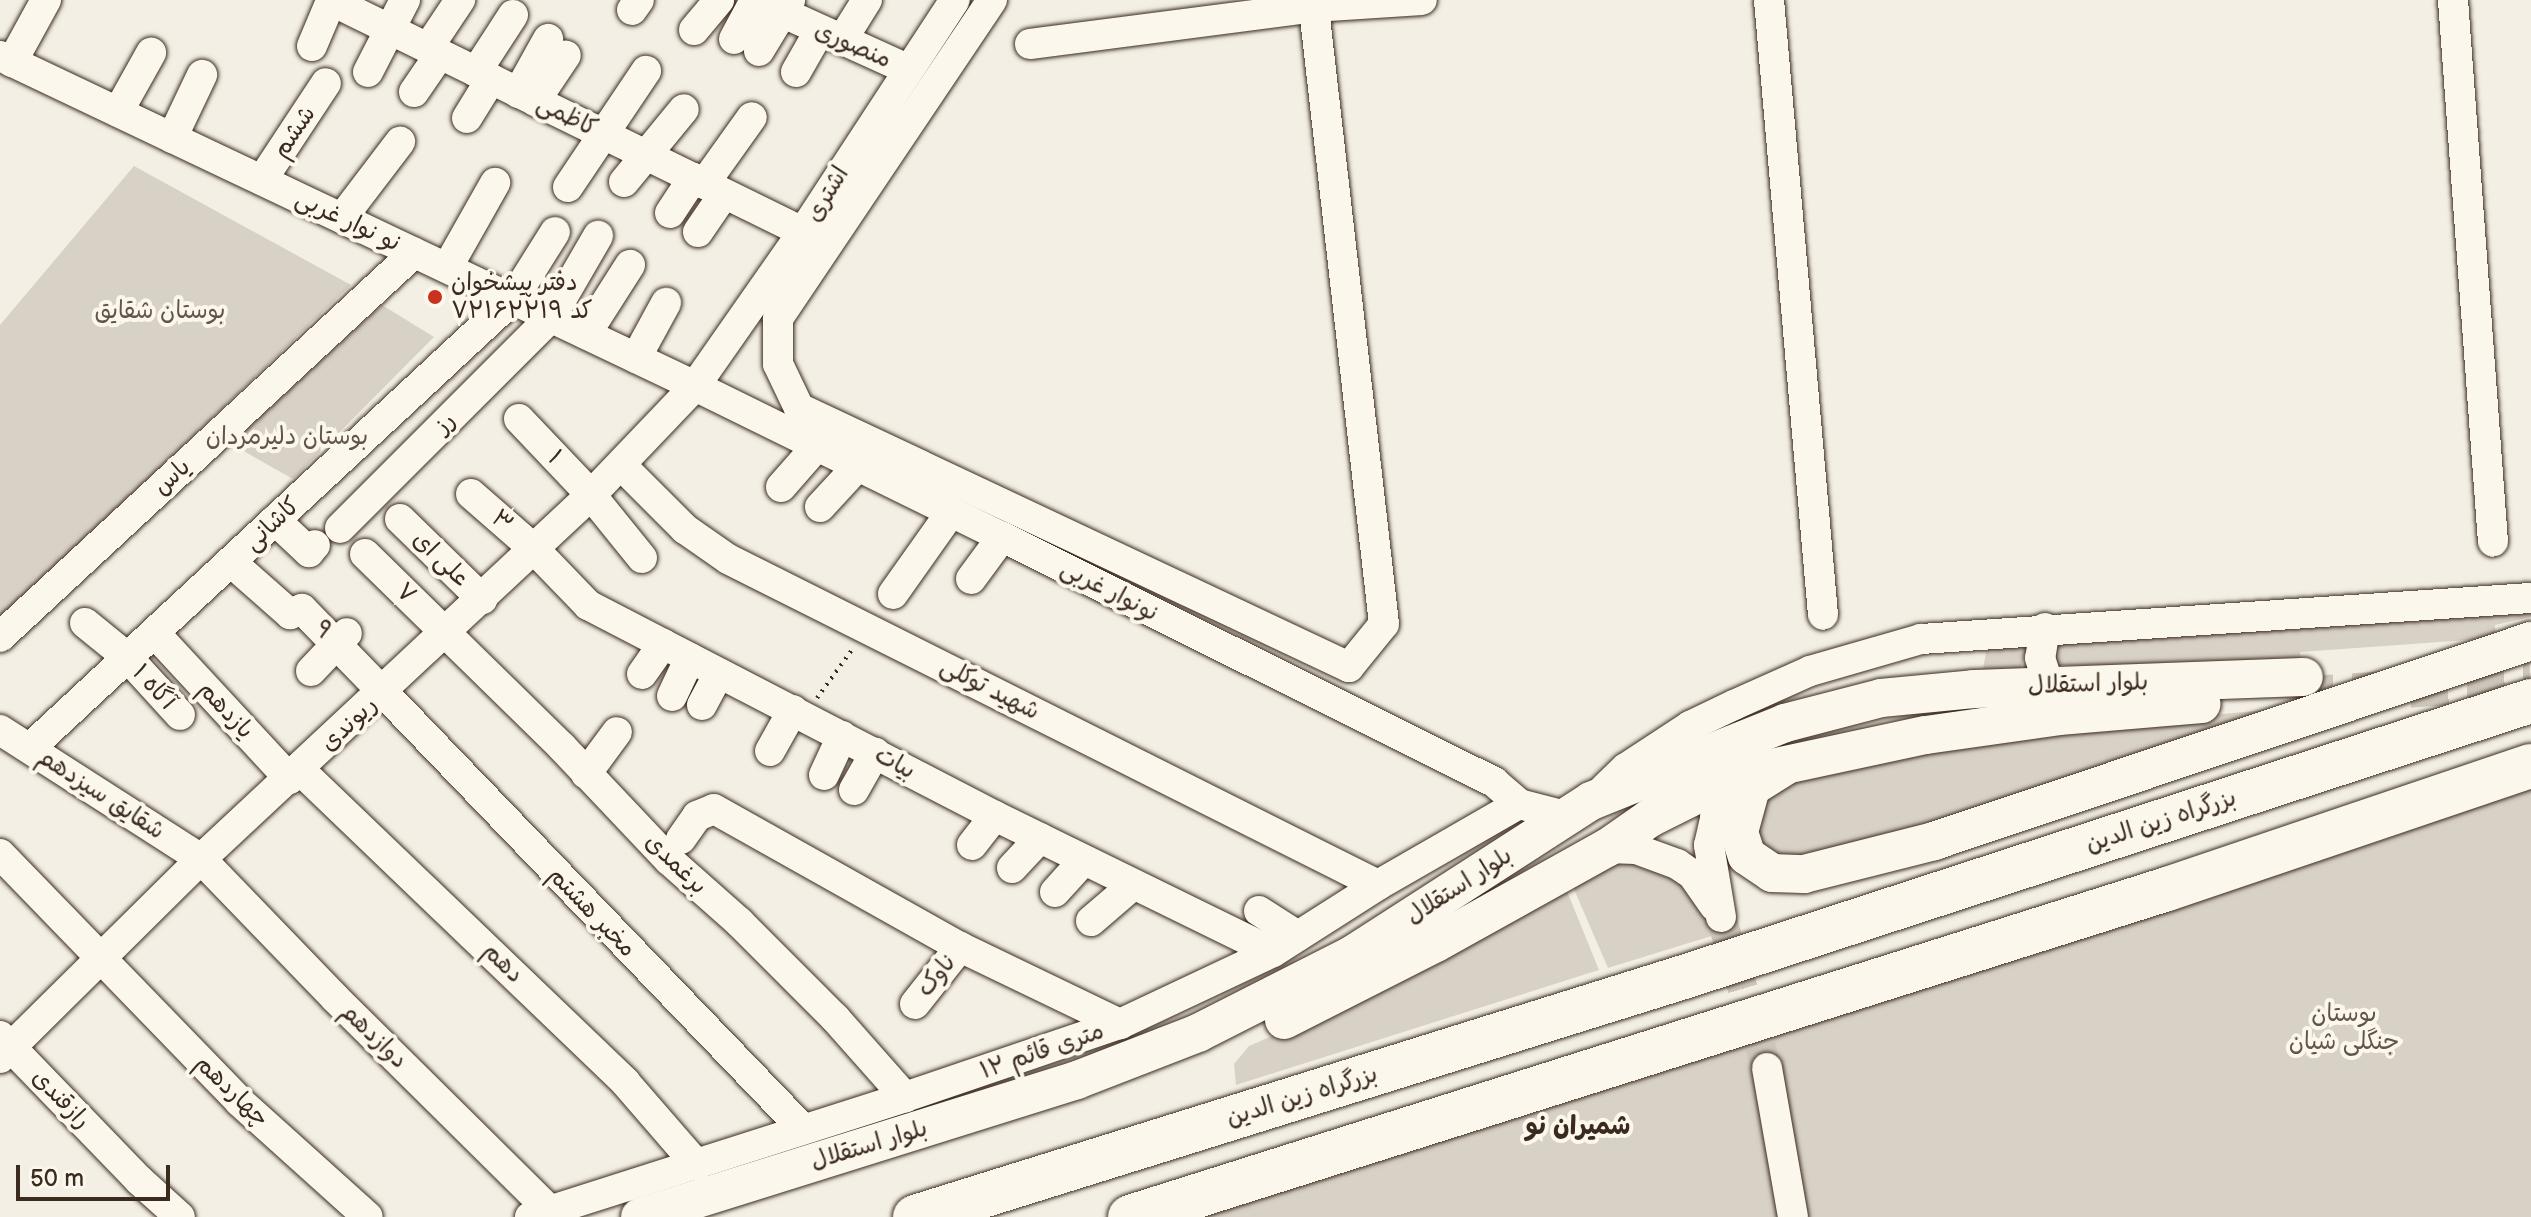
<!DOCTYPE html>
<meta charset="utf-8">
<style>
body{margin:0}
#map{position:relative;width:2531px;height:1217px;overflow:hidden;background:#f3efe4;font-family:"Balsamiq Sans","Playpen Sans Arabic",sans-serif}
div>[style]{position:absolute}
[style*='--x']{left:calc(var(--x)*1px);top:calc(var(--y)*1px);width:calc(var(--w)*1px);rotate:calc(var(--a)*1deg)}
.green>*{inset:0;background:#d8d1c6}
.minor-tunnel>*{height:30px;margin-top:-15px;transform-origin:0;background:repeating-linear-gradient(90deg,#cec8bc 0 30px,transparent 0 45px)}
.major-tunnel>*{height:38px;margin-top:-19px;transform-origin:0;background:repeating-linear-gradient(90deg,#cec8bc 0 38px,transparent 0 57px)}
.path>*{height:4px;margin-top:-2px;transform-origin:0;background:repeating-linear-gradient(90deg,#3b2a1e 0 2px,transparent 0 8px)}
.roads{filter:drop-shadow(0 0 2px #3b2a1e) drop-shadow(0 0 2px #3b2a1e)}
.minor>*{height:30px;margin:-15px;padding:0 15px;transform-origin:15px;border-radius:15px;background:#fbf7ec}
.major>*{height:38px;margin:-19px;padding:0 19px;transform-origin:19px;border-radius:19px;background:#fbf7ec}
.highway>*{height:44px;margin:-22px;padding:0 22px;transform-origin:22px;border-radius:22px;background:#fbf7ec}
.dots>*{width:22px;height:22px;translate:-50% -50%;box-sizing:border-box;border:4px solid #fbf7ec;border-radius:50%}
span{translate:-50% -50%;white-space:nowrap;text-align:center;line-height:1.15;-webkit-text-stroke:8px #fbf7ec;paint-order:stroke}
.street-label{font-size:24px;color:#3b2a1e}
.poi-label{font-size:24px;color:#3b2a1e}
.left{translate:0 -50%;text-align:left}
.park-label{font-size:24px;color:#625448}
.neighbourhood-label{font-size:26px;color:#3b2a1e;font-weight:700}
.scale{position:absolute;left:16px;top:1165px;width:154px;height:36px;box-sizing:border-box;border:4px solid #3b2a1e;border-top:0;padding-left:10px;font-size:24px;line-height:28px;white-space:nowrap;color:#3b2a1e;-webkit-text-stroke:6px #fbf7ec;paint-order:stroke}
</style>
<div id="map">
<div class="green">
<i style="clip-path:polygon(134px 166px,351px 285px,0 620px,0 325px)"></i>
<i style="clip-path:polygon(382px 305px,434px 337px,293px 479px,231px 444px)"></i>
<i style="clip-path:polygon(2531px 608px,2531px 617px,2495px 625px,2496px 638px,2300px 652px,2302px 671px,2057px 665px,2053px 652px,2059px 635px)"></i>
<i style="clip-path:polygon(2029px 638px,2021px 668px,1983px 669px,1988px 642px)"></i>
<i style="clip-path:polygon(2304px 707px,1917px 836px,1775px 863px,1747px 822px,1763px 789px,1848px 764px,2129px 722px)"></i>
<i style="clip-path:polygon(2531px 758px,2531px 1217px,1109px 1217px)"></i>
<i style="clip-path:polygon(1609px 861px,1668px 867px,1714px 920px,1718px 934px,1608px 968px,1570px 880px)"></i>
<i style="clip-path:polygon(1564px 884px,1599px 970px,1236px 1085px,1234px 1064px,1249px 1046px,1315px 1017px)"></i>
</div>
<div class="minor-tunnel">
<i style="--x:1721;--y:917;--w:158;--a:73.1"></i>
</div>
<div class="major-tunnel">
<i style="--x:2296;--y:696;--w:235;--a:-3.7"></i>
</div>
<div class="path">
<i style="--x:817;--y:698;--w:63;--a:-54"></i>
</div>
<div class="roads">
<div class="minor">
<i style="--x:330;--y:0;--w:527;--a:26.13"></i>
<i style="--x:755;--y:0;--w:167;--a:24.4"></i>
<i style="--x:992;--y:0;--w:384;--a:123.9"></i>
<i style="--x:778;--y:319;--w:45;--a:90"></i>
<i style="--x:778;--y:364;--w:49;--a:64.5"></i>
<i style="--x:799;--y:408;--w:608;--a:25.22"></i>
<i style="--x:1349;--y:667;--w:55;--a:-50.9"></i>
<i style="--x:1384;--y:624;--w:628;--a:-96.49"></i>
<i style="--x:1769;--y:0;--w:617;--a:84.98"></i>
<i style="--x:2453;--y:0;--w:543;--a:85.78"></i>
<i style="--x:632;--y:10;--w:12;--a:-55"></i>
<i style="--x:694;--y:30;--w:39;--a:-50"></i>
<i style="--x:734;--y:39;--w:44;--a:-61.7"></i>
<i style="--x:842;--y:40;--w:47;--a:-58"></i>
<i style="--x:1030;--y:44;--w:285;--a:-7.4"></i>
<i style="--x:1313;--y:7;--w:109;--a:-3.7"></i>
<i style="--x:312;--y:46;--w:49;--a:-67.1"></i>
<i style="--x:428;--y:48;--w:58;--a:-56.3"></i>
<i style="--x:759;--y:51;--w:60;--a:-58.7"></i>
<i style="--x:0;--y:56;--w:769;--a:25.4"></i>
<i style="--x:695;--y:386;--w:342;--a:26.2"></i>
<i style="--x:1002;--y:537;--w:550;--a:26.47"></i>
<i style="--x:1494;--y:782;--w:33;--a:41"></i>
<i style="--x:1519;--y:804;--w:48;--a:14.6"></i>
<i style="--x:12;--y:62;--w:71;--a:-61.3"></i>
<i style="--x:368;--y:72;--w:81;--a:-62.8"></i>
<i style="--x:476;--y:72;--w:68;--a:-57"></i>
<i style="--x:796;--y:72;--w:48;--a:-60.3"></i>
<i style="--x:414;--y:92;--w:46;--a:-55.6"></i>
<i style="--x:518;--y:93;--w:62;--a:-60.9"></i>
<i style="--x:535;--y:101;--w:55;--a:-56"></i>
<i style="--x:118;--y:112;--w:68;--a:-60.8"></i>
<i style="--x:467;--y:118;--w:46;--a:-58.4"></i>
<i style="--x:172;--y:138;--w:70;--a:-64.5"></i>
<i style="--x:262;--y:180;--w:116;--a:-56.6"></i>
<i style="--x:624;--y:182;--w:94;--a:-50.6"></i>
<i style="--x:704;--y:184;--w:82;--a:-54.4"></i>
<i style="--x:568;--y:187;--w:140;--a:-56.1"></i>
<i style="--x:670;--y:213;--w:42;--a:-56.7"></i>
<i style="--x:342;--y:218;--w:96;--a:-52.7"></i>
<i style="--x:698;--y:232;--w:46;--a:-55.6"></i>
<i style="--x:447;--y:268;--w:98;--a:-60.5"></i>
<i style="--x:586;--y:334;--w:82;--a:-57.5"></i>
<i style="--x:636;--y:358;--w:63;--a:-61.4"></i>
<i style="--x:519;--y:419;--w:105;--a:46.5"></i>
<i style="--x:591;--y:495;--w:81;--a:51"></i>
<i style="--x:621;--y:465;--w:91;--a:45"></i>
<i style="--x:685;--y:529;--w:52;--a:34.9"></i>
<i style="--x:728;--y:559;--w:727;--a:26.64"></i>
<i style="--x:781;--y:487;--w:55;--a:-48.7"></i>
<i style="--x:471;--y:494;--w:84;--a:41.1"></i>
<i style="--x:534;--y:549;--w:78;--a:46"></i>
<i style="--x:588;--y:605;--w:458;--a:27.4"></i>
<i style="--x:995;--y:816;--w:309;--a:26.1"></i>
<i style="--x:820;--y:507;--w:56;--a:-47.2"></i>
<i style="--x:400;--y:519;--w:115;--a:44.3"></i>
<i style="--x:275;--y:520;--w:47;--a:43.3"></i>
<i style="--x:309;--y:552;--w:9;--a:-49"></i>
<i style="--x:340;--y:528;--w:298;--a:-45"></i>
<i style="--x:551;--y:317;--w:94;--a:-59.9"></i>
<i style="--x:365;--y:554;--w:276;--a:44.4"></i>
<i style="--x:562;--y:747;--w:156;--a:46.6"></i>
<i style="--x:669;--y:860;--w:94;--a:41.5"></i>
<i style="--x:739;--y:922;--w:136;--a:45"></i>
<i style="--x:835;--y:1018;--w:106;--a:48.5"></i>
<i style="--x:231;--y:562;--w:79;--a:41.4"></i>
<i style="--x:290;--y:614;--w:13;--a:-23"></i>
<i style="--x:302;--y:609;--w:103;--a:45.8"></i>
<i style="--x:971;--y:579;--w:52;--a:-53.6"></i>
<i style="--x:893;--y:594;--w:100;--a:-54.7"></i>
<i style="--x:85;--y:623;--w:55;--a:39.1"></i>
<i style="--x:128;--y:658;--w:77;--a:47.6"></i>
<i style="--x:2045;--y:628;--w:30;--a:99"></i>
<i style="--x:2040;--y:658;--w:28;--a:72"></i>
<i style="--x:0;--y:637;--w:565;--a:-42.85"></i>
<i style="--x:162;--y:641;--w:188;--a:47.2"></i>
<i style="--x:311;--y:671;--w:52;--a:-46.5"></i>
<i style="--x:642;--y:674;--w:37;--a:-55"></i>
<i style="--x:383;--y:692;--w:606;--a:46.14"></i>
<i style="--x:672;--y:696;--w:42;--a:-64.7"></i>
<i style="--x:702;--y:705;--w:36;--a:-62"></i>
<i style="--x:0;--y:730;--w:239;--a:32.7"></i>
<i style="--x:201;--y:859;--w:193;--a:46"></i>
<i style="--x:335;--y:998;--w:303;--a:44.7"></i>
<i style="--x:30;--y:748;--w:659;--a:-42.91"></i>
<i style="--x:513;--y:299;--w:79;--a:-57.9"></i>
<i style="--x:770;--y:751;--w:47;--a:-60.7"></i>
<i style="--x:300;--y:770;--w:451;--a:43.8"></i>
<i style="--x:625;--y:1082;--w:110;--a:49.1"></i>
<i style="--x:586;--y:774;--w:52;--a:-53.6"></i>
<i style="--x:824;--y:775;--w:43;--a:-65.2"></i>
<i style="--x:1604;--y:789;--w:30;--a:-44"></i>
<i style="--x:1626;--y:768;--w:77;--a:-33.3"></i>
<i style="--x:1690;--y:726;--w:49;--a:-25.5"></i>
<i style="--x:1734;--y:705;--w:83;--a:-24.1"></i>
<i style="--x:1810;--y:671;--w:116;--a:-16.1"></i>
<i style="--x:1921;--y:639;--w:611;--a:-3.85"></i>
<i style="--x:854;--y:790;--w:43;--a:-60.4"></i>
<i style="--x:681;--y:839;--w:28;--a:-55"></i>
<i style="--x:697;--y:816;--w:18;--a:-22"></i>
<i style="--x:714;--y:809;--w:282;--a:29.3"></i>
<i style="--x:960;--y:947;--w:178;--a:25.7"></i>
<i style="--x:972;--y:845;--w:37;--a:-52"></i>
<i style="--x:1607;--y:848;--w:29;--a:2"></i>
<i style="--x:1636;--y:849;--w:44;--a:20.1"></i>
<i style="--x:1677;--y:864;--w:18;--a:34"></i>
<i style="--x:1692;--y:874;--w:39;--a:55"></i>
<i style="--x:0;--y:854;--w:344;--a:45.9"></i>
<i style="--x:239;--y:1101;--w:173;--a:42"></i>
<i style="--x:1012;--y:868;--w:41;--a:-47"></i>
<i style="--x:1055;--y:892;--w:43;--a:-47.8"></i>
<i style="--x:1259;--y:911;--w:46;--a:32.7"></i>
<i style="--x:1721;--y:917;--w:73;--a:-99.5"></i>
<i style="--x:1709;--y:845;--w:28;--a:-77"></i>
<i style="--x:1715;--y:818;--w:51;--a:-59.4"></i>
<i style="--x:1091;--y:921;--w:55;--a:-40.6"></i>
<i style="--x:915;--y:1004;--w:73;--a:-51.7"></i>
<i style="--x:0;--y:1036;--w:200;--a:46"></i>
<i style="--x:139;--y:1180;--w:55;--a:42.1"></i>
<i style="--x:0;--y:1058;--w:283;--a:-44.7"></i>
<i style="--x:201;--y:859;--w:533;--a:-43.03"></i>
<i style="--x:591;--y:495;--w:151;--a:-46.3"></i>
<i style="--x:695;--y:386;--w:188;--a:-55"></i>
<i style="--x:803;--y:232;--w:277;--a:-56.8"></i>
<i style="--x:1767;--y:1068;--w:151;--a:80.1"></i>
<i style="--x:530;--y:1217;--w:394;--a:-17.7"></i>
<i style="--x:905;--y:1097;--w:227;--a:-18.8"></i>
<i style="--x:1120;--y:1024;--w:169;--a:-25.2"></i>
<i style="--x:1273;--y:952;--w:125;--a:-32.5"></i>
<i style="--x:1378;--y:885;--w:163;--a:-29.9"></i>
</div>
<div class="major">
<i style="--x:1784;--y:767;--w:39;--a:148"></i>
<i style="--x:1751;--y:788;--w:46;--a:105.3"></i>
<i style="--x:1739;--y:832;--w:25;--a:72"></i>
<i style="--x:1747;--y:856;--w:30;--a:34"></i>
<i style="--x:1772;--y:873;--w:32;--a:2"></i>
<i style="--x:1804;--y:874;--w:134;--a:-14.2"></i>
<i style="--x:1934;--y:841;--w:630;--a:-18.52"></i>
<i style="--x:1284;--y:1020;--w:170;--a:-26.9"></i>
<i style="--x:1436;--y:943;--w:196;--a:-29.1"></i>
<i style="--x:1607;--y:848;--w:52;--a:-34.9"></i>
<i style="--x:1650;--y:818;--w:94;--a:-26.6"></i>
<i style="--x:1734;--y:776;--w:196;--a:-12.1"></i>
<i style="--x:1926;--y:735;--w:134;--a:-8.1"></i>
<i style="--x:2059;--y:716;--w:143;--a:-4.8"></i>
<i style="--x:640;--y:1217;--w:458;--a:-17.4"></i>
<i style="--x:1077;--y:1080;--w:130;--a:-21.2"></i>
<i style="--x:1198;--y:1033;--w:173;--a:-26.9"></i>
<i style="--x:1352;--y:955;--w:284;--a:-32.8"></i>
<i style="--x:1591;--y:801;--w:209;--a:-21.9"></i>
<i style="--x:1785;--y:723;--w:99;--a:-14.6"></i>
<i style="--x:1881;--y:698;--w:93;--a:-5.5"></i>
<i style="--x:1974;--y:689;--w:330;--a:-2.1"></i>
</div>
<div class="highway">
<i style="--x:915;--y:1217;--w:812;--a:-17.34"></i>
<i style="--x:1690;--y:975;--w:885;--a:-18.05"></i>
<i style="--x:1130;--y:1217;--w:1088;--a:-17.55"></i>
<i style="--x:2167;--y:889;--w:384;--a:-18.7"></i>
</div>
</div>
<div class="dots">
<i style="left:435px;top:297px;background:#c8321e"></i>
</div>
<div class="street-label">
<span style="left:853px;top:45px;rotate:24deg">منصوری</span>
<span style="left:567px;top:116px;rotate:26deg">کاظمی</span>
<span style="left:294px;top:132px;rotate:-56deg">ششم</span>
<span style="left:827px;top:194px;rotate:-58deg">اشتری</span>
<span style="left:348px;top:221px;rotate:25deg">نو نوار غربی</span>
<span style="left:445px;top:423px;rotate:-45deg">رز</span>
<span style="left:555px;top:457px;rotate:47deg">۱</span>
<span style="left:172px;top:477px;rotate:-43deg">یاس</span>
<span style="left:502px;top:521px;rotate:42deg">۳</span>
<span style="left:272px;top:524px;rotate:-43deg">کاشانی</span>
<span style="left:441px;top:559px;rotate:44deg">علی ای</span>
<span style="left:1110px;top:591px;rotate:27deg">نونوار غربی</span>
<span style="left:406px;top:593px;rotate:44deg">۷</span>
<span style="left:323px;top:630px;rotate:45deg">۹</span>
<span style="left:2088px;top:684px;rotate:-2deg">بلوار استقلال</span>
<span style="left:154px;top:687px;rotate:48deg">آگاه ۱</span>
<span style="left:990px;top:689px;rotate:27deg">شهید توکلی</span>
<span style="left:226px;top:710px;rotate:47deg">یازدهم</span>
<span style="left:349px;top:724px;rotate:-43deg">ریوندی</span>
<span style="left:895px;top:763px;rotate:28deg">بیات</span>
<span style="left:101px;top:794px;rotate:33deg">شقایق سیزدهم</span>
<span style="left:2161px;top:821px;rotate:-18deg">بزرگراه زین الدین</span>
<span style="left:676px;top:864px;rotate:44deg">برغمدی</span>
<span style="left:1459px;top:886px;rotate:-33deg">بلوار استقلال</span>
<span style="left:592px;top:912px;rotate:46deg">مخبر هشتم</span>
<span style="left:503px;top:963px;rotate:44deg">دهم</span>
<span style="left:937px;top:975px;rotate:-51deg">ناوک</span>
<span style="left:374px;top:1036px;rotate:44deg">دوازدهم</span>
<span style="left:1042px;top:1051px;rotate:-19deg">۱۲ متری قائم</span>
<span style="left:232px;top:1091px;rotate:44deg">چهاردهم</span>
<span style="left:1302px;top:1096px;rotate:-17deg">بزرگراه زین الدین</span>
<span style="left:61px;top:1099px;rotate:46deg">رازقندی</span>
<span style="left:869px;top:1145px;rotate:-17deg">بلوار استقلال</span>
</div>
<div class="poi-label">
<span class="left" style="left:451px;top:297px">دفتر پیشخوان<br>کد ۷۲۱۶۲۲۱۹</span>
</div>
<div class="park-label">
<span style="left:160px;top:311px">بوستان شقایق</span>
<span style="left:287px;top:437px">بوستان دلیرمردان</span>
<span style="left:2344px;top:1028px">بوستان<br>جنگلی شیان</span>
</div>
<div class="neighbourhood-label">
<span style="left:1578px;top:1127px">شمیران نو</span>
</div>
<div class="scale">50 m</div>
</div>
